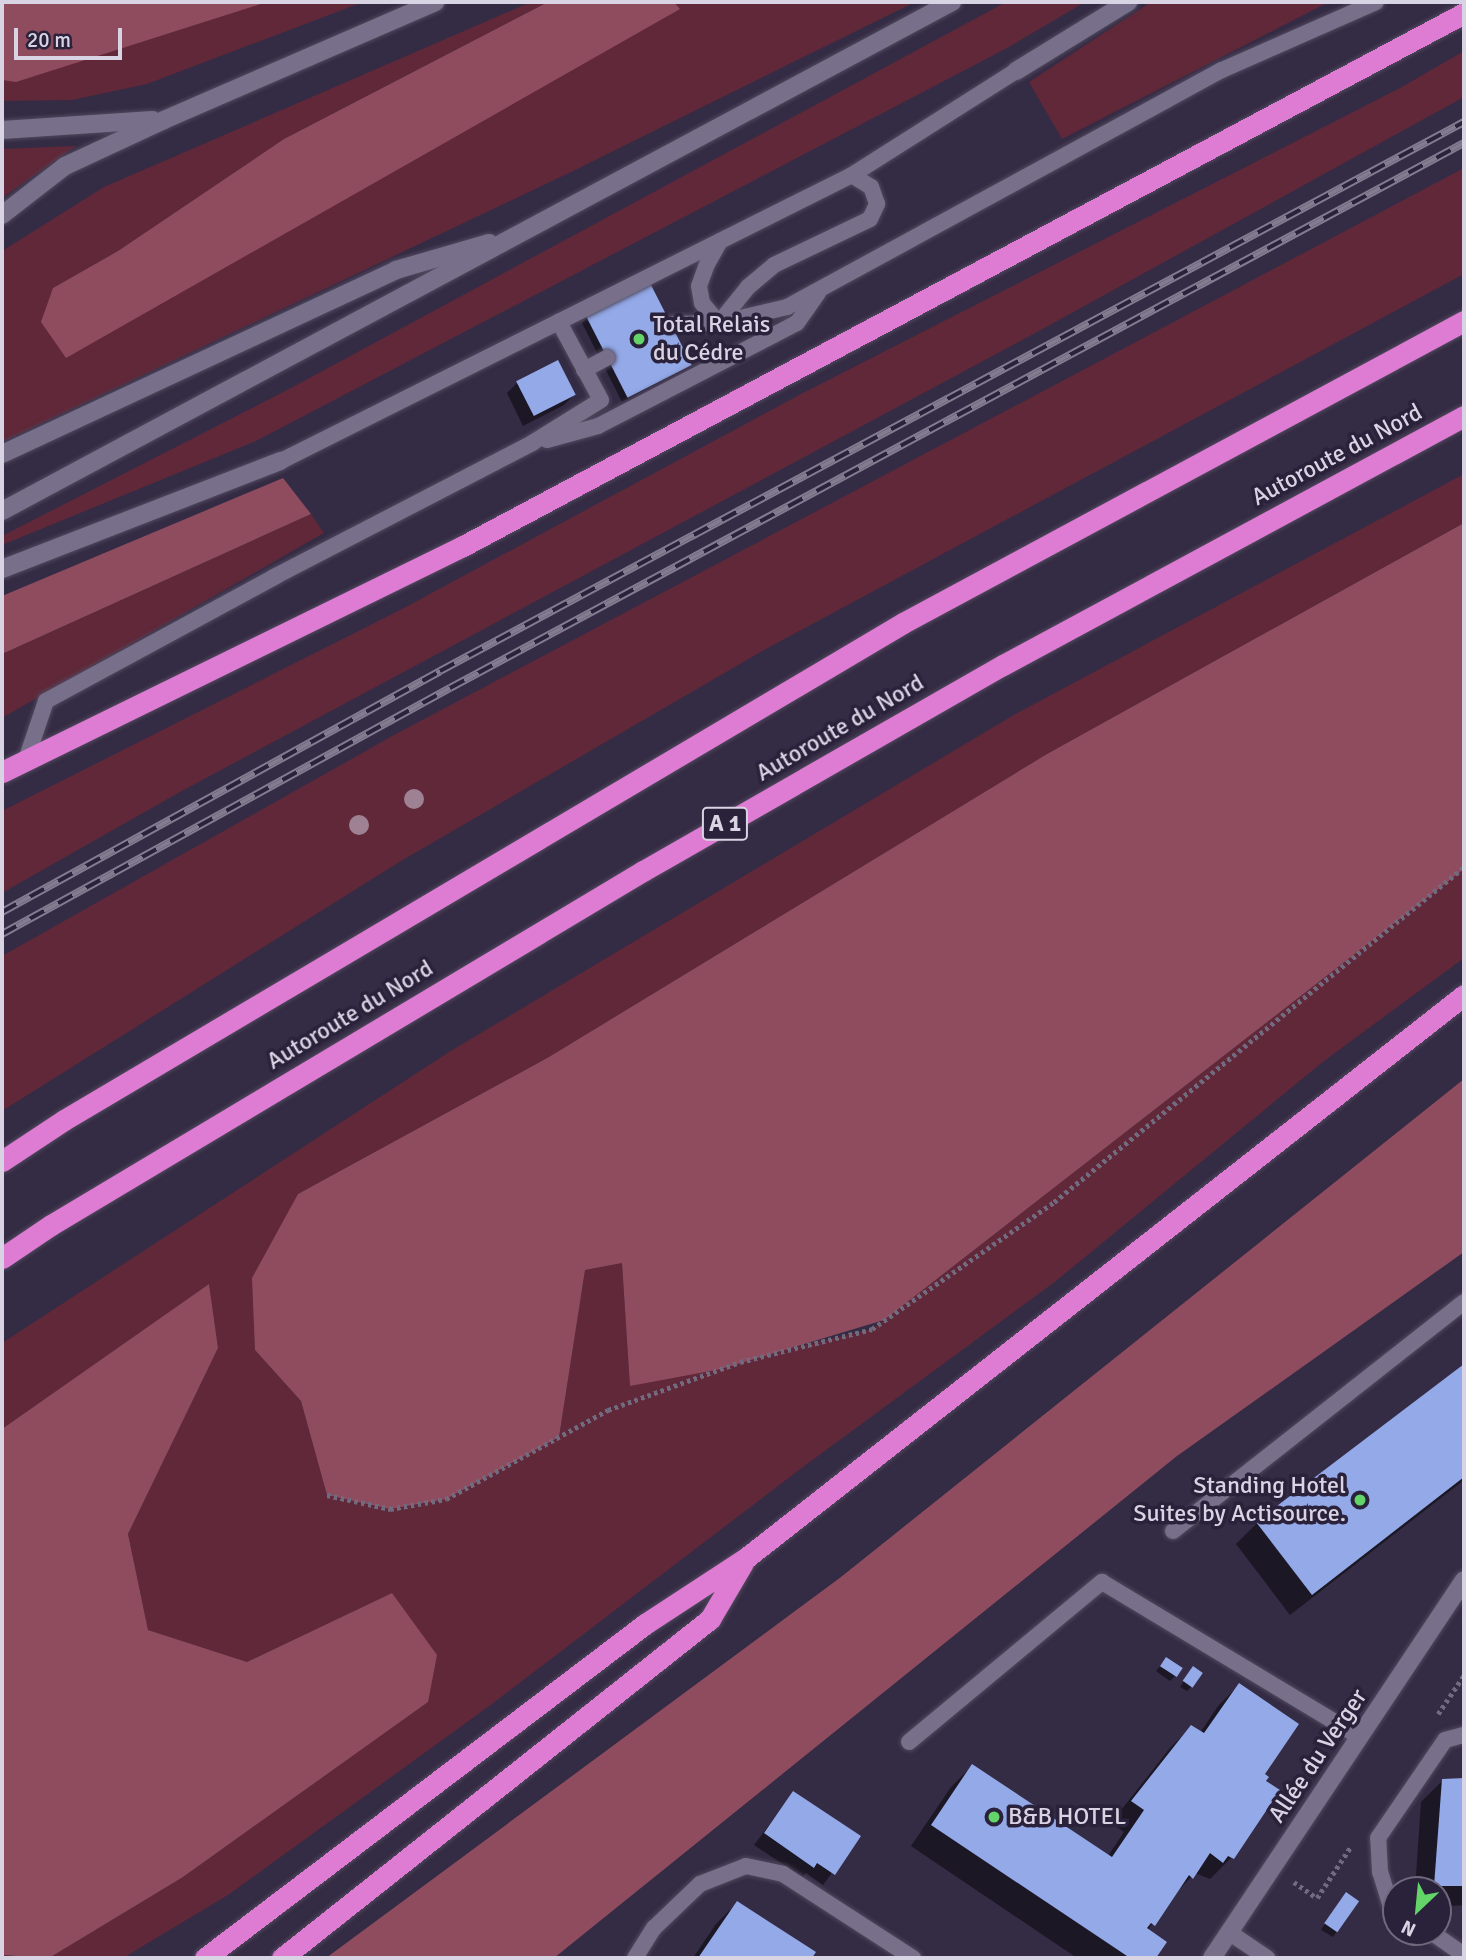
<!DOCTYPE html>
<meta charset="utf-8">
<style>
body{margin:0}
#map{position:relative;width:1466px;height:1960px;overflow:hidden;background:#342b44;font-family:Signika,sans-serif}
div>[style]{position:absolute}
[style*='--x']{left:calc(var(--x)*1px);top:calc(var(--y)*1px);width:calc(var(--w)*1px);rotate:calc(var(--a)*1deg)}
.green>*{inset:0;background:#602839}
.forest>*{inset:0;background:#904c5f}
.shadow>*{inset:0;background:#0007}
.building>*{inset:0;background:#93a9e8;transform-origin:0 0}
.path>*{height:4.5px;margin-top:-2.25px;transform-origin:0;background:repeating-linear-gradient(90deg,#726b80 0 3.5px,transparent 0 7px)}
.roads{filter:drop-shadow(0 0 2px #51495e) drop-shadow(0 0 2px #51495e)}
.lane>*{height:16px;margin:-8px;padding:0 8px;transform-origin:8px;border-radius:8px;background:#786f8b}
.secondary>*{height:18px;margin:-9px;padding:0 9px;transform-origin:9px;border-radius:9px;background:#786f8b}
.highway>*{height:21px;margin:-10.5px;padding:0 10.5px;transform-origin:10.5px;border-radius:10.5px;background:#de7bd2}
.rail>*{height:8px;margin-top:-4px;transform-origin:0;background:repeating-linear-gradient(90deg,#2a213a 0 16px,#837c90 0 32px);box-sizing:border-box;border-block:2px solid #837c90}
.trees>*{width:20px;height:20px;margin:-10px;border-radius:50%;background:#9e8293}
.dots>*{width:19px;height:19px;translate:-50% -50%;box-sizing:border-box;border:4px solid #2a213a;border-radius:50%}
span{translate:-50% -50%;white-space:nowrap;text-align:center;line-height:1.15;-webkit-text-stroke:7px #2a213a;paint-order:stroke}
.shield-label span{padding:2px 5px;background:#2a213a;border:2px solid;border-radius:5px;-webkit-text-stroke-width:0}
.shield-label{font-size:23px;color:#d9d4e4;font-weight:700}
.poi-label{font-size:24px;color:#d9d4e4}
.left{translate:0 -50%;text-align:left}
.right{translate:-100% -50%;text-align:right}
.street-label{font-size:24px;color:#d9d4e4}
.frame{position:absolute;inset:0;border:4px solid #d9d4e4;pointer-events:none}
.north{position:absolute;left:1382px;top:1876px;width:70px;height:70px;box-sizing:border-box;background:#2a213a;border:2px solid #70697e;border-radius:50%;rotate:206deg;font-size:19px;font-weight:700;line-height:28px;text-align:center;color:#d9d4e4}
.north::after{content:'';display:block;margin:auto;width:24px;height:32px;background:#63d468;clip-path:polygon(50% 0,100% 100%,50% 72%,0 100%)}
.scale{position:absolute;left:14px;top:28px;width:108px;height:32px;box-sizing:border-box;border:4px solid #d9d4e4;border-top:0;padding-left:9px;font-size:21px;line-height:24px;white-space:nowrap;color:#d9d4e4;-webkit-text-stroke:5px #2a213a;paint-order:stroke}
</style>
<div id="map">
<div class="green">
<i style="clip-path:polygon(264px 2px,363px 2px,147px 84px,72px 100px,2px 101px,2px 80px,16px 81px)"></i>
<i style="clip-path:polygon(531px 2px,548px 2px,284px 139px,118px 251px,53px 288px,680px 9px,674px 2px,915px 2px,571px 172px,2px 442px,2px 251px,104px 187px)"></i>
<i style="clip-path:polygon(1006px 2px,1085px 2px,1009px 47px,256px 441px,2px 545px,2px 536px,289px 389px)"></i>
<i style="clip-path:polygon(1151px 2px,1329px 2px,1062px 139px,1029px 82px)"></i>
<i style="clip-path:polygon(1464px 51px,1464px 97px,1028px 337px,180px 792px,2px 893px,2px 811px,402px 609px,801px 394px,1400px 88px)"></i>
<i style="clip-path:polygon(76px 146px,2px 198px,2px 149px)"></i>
<i style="clip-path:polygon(1464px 168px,1464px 274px,764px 650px,401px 861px,2px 1111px,2px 956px,394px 735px)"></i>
<i style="clip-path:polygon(1464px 474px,1464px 523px,1047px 754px,549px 1057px,298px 1194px,255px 1350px,301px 1401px,327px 1495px,559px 1437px,585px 1270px,622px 1263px,630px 1386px,872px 1329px,1464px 869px,1464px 958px,1324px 1061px,1056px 1281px,799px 1470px,488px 1707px,228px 1895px,123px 1958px,2px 1958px,2px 1955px,49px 1958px,183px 1877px,428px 1702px,392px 1593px,247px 1662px,148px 1630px,128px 1534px,218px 1348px,209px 1284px,2px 1429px,2px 1343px,449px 1052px,1012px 716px)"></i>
<i style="clip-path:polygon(311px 514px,324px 533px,2px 718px,2px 654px)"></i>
</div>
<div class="forest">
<i style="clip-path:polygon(2px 2px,267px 2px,16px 82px,2px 80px)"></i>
<i style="clip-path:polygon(548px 2px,674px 2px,680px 9px,66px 358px,41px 322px,53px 288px,118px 251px,284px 139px)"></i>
<i style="clip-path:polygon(283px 478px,311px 514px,2px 654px,2px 596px)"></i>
<i style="clip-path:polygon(1464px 523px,1464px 869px,884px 1320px,721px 1369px,630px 1386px,622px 1263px,585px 1270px,559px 1437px,446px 1499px,390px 1509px,327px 1495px,301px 1401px,255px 1350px,252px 1278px,298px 1194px,549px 1057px,1047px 754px)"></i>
<i style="clip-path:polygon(1464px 1079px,1464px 1252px,1177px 1456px,554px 1958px,326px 1958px,841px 1577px)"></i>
<i style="clip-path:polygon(209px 1284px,218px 1348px,128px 1534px,148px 1630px,247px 1662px,392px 1593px,437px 1655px,428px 1702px,183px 1877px,49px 1958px,2px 1955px,2px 1429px)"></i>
</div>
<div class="shadow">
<i style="clip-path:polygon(587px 318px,690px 365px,622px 402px,582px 323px)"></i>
<i style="clip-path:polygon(517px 383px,574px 395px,564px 405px,523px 426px,507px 393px)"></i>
<i style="clip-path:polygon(1464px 1366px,1464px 1480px,1290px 1615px,1236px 1544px,1257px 1523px)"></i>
<i style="clip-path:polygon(1162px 1664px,1175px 1676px,1170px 1681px,1156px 1671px)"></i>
<i style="clip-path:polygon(1189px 1673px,1192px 1686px,1187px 1691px,1180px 1687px)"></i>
<i style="clip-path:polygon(1239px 1685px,1264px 1781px,1278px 1790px,1231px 1858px,1210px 1879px,1195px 1873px,1171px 1898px,1147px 1931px,1164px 1943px,1154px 1958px,1077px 1958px,911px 1846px,951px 1787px,972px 1766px,1108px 1856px,1124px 1832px,1111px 1823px,1170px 1748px,1191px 1727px,1200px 1733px,1218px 1706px)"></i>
<i style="clip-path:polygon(1464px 1780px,1464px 1905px,1438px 1907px,1438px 1890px,1415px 1890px,1421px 1802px,1442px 1781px)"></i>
<i style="clip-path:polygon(793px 1793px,859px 1836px,823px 1885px,806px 1873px,802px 1877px,754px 1845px)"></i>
<i style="clip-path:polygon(1341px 1899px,1357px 1901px,1333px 1937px,1321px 1930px)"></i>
<i style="clip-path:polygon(737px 1903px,813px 1953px,810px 1958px,693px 1958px,716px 1924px)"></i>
</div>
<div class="building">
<i style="left:650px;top:283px;width:92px;height:72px;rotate:63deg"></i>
<i style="left:558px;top:360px;width:39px;height:47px;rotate:63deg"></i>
<i style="clip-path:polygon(1464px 1364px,1464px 1477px,1312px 1595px,1256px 1522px)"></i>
<i style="left:1166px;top:1657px;width:20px;height:11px;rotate:33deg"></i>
<i style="left:1193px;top:1666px;width:12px;height:18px;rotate:35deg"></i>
<i style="clip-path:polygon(1239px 1683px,1299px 1724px,1265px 1774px,1269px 1777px,1266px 1781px,1280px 1790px,1234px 1859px,1228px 1856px,1223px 1863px,1210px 1853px,1193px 1879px,1189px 1875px,1155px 1926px,1151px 1923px,1147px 1928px,1167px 1942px,1156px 1958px,1130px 1958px,931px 1825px,972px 1764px,1112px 1857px,1144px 1810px,1131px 1801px,1191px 1725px,1204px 1733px)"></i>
<i style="clip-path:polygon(1464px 1778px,1464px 1886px,1434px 1886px,1442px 1779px)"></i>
<i style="clip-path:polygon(793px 1791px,861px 1836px,835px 1875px,817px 1863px,814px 1868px,764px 1833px)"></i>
<i style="left:1346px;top:1892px;width:16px;height:38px;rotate:35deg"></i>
<i style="clip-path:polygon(737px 1901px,816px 1952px,812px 1958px,698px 1958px)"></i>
</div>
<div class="path">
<i style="--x:327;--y:1495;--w:65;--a:12.5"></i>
<i style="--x:390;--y:1509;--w:57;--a:-10.1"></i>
<i style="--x:446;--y:1499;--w:185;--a:-28.8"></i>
<i style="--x:608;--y:1410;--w:140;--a:-20"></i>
<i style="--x:740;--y:1362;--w:136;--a:-14"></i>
<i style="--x:872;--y:1329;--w:222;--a:-34.9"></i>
<i style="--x:1054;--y:1202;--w:529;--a:-39.25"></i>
<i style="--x:1438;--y:1714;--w:47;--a:-56.3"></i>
<i style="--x:1294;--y:1882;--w:28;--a:35"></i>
<i style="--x:1317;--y:1898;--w:62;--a:-56.8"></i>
</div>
<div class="roads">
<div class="lane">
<i style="--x:720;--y:241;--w:26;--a:119"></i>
<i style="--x:707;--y:264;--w:23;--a:110"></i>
<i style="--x:699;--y:286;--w:17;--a:80"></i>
<i style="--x:702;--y:303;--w:26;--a:50"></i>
<i style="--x:719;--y:323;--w:46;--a:-51.1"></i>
<i style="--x:748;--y:287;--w:34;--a:-40"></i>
<i style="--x:774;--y:265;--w:106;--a:-25.6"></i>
<i style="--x:870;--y:219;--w:17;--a:-65"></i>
<i style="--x:877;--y:204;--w:18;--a:-109"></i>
<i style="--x:871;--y:187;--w:22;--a:-148"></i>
<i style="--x:672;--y:324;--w:47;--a:-1.2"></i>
<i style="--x:719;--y:323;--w:70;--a:-13.2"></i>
<i style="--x:787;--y:307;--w:495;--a:-28.6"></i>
<i style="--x:1222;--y:70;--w:168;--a:-23.8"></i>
<i style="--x:584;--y:370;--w:26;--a:-28"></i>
<i style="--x:547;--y:440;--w:53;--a:-15.4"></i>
<i style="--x:598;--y:426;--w:224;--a:-27.4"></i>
<i style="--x:797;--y:323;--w:37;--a:-55"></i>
<i style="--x:281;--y:461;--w:639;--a:-26.61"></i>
<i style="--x:852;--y:175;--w:194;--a:-32.4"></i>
<i style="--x:26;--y:760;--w:62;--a:-71.3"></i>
<i style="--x:46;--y:701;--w:260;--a:-28.5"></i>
<i style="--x:274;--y:577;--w:291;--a:-27.4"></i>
<i style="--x:532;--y:443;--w:81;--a:-31.9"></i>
<i style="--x:601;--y:400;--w:89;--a:-118.3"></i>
<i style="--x:1173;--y:1531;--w:370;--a:-38.2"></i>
<i style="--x:909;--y:1742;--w:251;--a:-39.7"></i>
<i style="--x:1102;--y:1582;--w:301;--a:31"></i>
<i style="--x:1396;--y:1908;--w:7;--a:-146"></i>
<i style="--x:1390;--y:1904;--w:34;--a:-107"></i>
<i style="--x:1380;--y:1872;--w:34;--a:-93"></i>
<i style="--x:1378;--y:1838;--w:119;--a:-55.6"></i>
<i style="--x:1445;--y:1740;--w:20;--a:-15"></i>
<i style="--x:1431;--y:1932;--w:40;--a:34.9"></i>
<i style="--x:1230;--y:1933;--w:45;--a:34"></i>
<i style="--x:635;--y:1958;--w:36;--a:-58"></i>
<i style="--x:654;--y:1928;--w:64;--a:-43.7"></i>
<i style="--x:700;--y:1884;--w:49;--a:-21.4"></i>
<i style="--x:746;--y:1866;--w:38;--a:12"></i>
<i style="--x:783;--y:1874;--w:155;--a:32.9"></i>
</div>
<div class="secondary">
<i style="--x:1016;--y:71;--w:132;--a:-31.6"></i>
<i style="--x:2;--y:130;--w:151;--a:-3.8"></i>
<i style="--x:2;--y:215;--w:80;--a:-37.9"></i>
<i style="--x:65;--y:166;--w:109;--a:-24.9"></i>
<i style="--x:164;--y:120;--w:296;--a:-23.5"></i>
<i style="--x:2;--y:454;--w:435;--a:-25"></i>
<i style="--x:396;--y:270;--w:97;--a:-16.2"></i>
<i style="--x:2;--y:511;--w:1078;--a:-28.18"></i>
<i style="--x:2;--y:569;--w:299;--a:-21.2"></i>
<i style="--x:1212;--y:1958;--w:454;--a:-56.3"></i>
</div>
<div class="highway">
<i style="--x:2;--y:772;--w:513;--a:-26.12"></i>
<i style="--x:463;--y:546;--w:1134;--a:-28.03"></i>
<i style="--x:2;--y:1161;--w:74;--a:-33.5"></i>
<i style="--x:64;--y:1120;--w:975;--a:-30.64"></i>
<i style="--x:903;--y:623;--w:637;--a:-28.29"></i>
<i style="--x:2;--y:1258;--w:59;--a:-34"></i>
<i style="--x:51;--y:1225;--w:690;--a:-30.88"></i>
<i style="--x:643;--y:871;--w:415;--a:-29.8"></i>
<i style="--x:1003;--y:665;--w:524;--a:-28.37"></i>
<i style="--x:205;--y:1958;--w:552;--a:-37.2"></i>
<i style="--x:645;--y:1624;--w:121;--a:-33.2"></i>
<i style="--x:746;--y:1558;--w:912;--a:-38.1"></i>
<i style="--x:282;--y:1958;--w:546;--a:-38.38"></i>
<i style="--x:710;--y:1619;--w:65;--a:-59.5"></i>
</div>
</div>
<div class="rail">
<i style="--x:2;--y:912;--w:500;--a:-28.8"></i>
<i style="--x:440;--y:671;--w:1162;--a:-28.2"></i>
<i style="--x:2;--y:934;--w:511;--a:-28.77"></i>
<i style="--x:450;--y:688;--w:1151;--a:-28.26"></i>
</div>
<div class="trees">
<i style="left:414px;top:799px"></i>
<i style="left:359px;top:825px"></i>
</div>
<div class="dots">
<i style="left:639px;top:339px;background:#63d468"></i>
<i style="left:1360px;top:1500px;background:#63d468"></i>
<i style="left:994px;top:1817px;background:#63d468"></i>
</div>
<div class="shield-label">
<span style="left:725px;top:824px">A 1</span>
</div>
<div class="poi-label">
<span class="left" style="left:653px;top:339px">Total Relais<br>du Cédre</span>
<span class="right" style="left:1346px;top:1500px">Standing Hotel<br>Suites by Actisource.</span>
<span class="left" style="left:1008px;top:1817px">B&amp;B HOTEL</span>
</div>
<div class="street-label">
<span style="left:1337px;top:455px;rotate:-28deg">Autoroute du Nord</span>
<span style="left:840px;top:728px;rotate:-30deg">Autoroute du Nord</span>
<span style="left:350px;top:1015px;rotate:-31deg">Autoroute du Nord</span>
<span style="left:1318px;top:1756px;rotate:-56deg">Allée du Verger</span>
</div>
<div class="frame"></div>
<div class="north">N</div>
<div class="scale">20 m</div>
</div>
